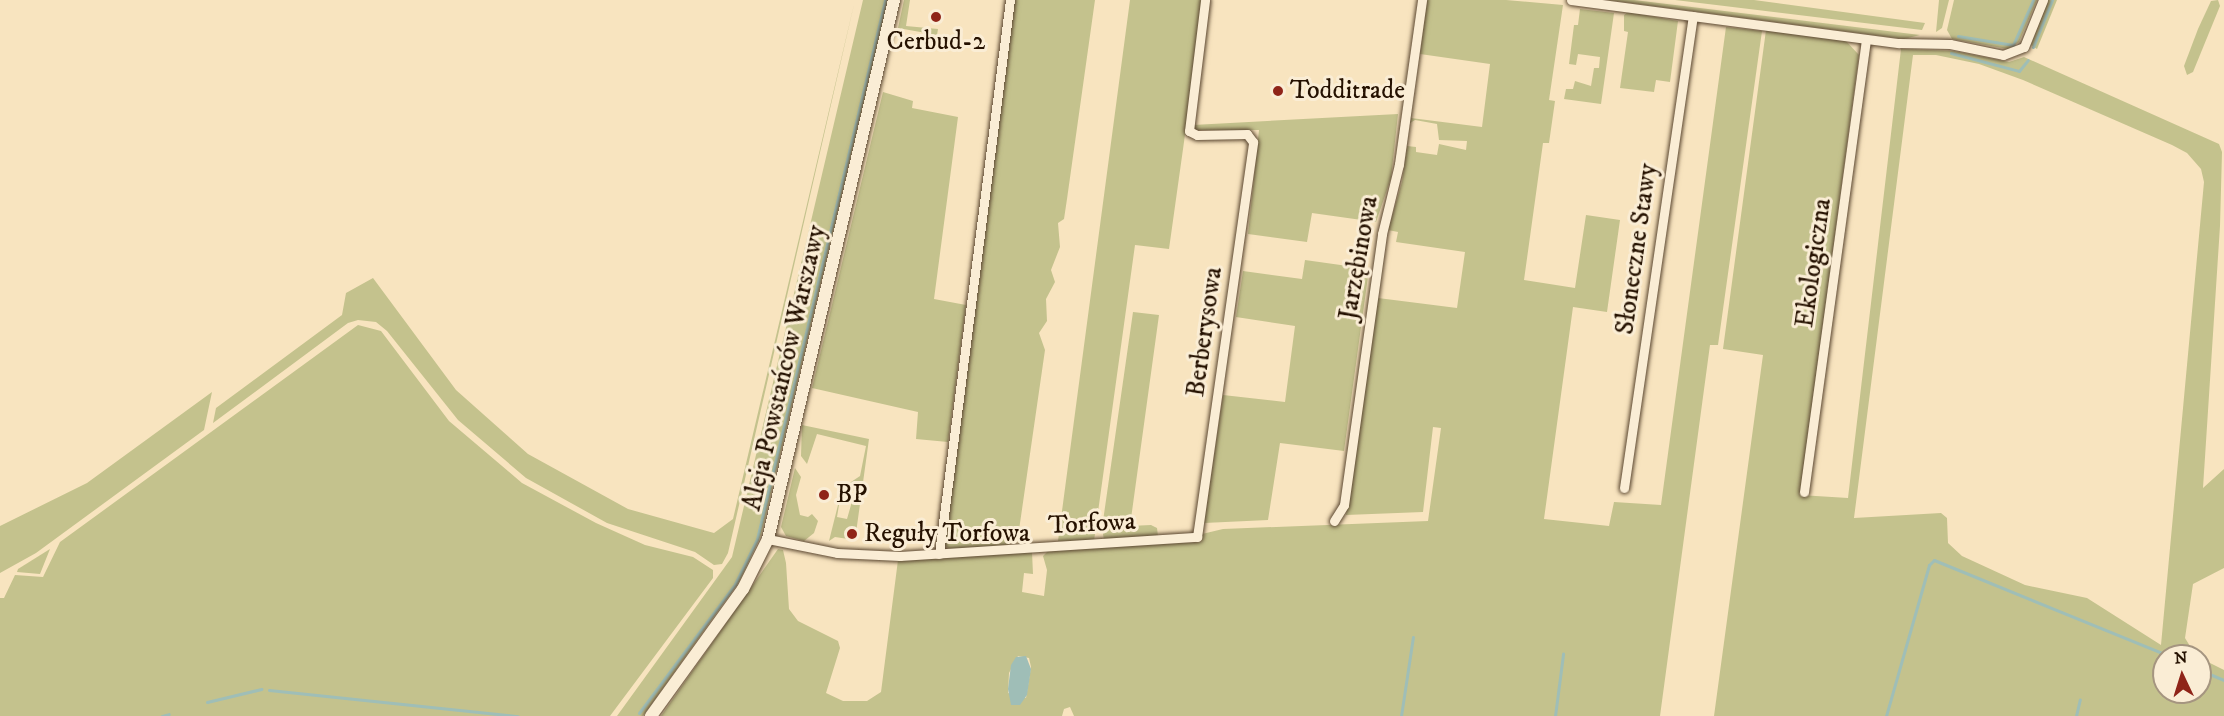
<!DOCTYPE html>
<meta charset="utf-8">
<style>
body{margin:0}
#map{position:relative;width:2224px;height:716px;overflow:hidden;background:#f8e4bf;font-family:"IM FELL DW Pica",serif}
div>[style]{position:absolute}
[style*='--x']{left:calc(var(--x)*1px);top:calc(var(--y)*1px);width:calc(var(--w)*1px);rotate:calc(var(--a)*1deg)}
.green>*{inset:0;background:#c4c28d}
.water>*{inset:0;background:#9fbeb7}
.stream>*{height:3px;margin:-1.5px;padding:0 1.5px;transform-origin:1.5px;border-radius:1.5px;background:#9fbeb7}
.roads{filter:drop-shadow(0 0 2px #5a4630) drop-shadow(0 0 2px #5a4630)}
.minor>*{height:9px;margin:-4.5px;padding:0 4.5px;transform-origin:4.5px;border-radius:4.5px;background:#faedd5}
.tertiary>*{height:12px;margin:-6px;padding:0 6px;transform-origin:6px;border-radius:6px;background:#faedd5}
.dots>*{width:16px;height:16px;translate:-50% -50%;box-sizing:border-box;border:3px solid #faedd5;border-radius:50%}
span{translate:-50% -50%;white-space:nowrap;text-align:center;line-height:1.15;-webkit-text-stroke:6px #faedd5;paint-order:stroke}
.poi-label{font-size:26px;color:#251100}
.left{translate:0 -50%;text-align:left}
.street-label{font-size:26px;color:#251100}
.north{position:absolute;left:2152px;top:644px;width:60px;height:60px;box-sizing:border-box;background:#faedd5;border:2px solid #a59580;border-radius:50%;rotate:356deg;font-size:16px;font-weight:700;line-height:24px;text-align:center;color:#251100}
.north::after{content:'';display:block;margin:auto;width:21px;height:27px;background:#8f2418;clip-path:polygon(50% 0,100% 100%,50% 72%,0 100%)}
</style>
<div id="map">
<div class="green">
<i style="clip-path:polygon(855px 0,728px 553px,722px 564px,714px 565px,695px 552px,607px 523px,526px 478px,458px 420px,387px 331px,376px 322px,358px 320px,348px 323px,213px 423px,216px 408px,342px 315px,346px 293px,373px 278px,456px 390px,528px 454px,628px 509px,714px 533px,733px 519px)"></i>
<i style="clip-path:polygon(863px 0,888px 0,761px 535px,740px 580px,643px 716px,617px 716px,732px 557px)"></i>
<i style="clip-path:polygon(904px 0,910px 0,906px 26px,938px 29px,937px 35px,898px 28px)"></i>
<i style="clip-path:polygon(1013px 0,1095px 0,1067px 199px,1064px 219px,1058px 223px,1060px 247px,1051px 270px,1055px 282px,1046px 299px,1047px 321px,1039px 333px,1045px 350px,1018px 537px,1008px 545px,950px 549px,944px 545px)"></i>
<i style="clip-path:polygon(1130px 0,1202px 0,1184px 142px,1169px 249px,1135px 245px,1094px 541px,1058px 541px)"></i>
<i style="clip-path:polygon(evenodd,1427px 0,1506px 0,1563px 5px,1549px 100px,1555px 101px,1549px 143px,1543px 143px,1524px 280px,1575px 288px,1586px 215px,1620px 220px,1607px 312px,1573px 307px,1544px 519px,1609px 526px,1614px 502px,1661px 505px,1726px 27px,1762px 31px,1718px 345px,1710px 345px,1660px 716px,1074px 716px,1070px 707px,1064px 709px,1062px 716px,661px 716px,778px 549px,783px 550px,786px 563px,789px 609px,798px 621px,838px 641px,840px 648px,826px 693px,843px 701px,867px 701px,881px 692px,898px 560px,1032px 552px,1033px 574px,1024px 573px,1022px 592px,1044px 596px,1047px 570px,1043px 556px,1049px 550px,1201px 542px,1202px 534px,1223px 529px,1428px 521px,1441px 428px,1433px 427px,1423px 512px,1346px 515px,1375px 302px,1378px 298px,1457px 308px,1465px 252px,1396px 242px,1398px 232px,1388px 230px,1402px 182px,1407px 146px,1416px 147px,1416px 152px,1437px 155px,1439px 144px,1466px 150px,1467px 141px,1439px 140px,1437px 124px,1415px 120px,1410px 123px,1411px 118px,1482px 127px,1490px 64px,1420px 54px,1427px 0,1018px 656px,1029px 658px,1031px 667px,1026px 698px,1008px 693px,1009px 673px,1018px 656px)"></i>
<i style="clip-path:polygon(1608px 0,1634px 0,1920px 35px,1904px 39px)"></i>
<i style="clip-path:polygon(1675px 0,1754px 0,1925px 23px,1922px 30px)"></i>
<i style="clip-path:polygon(1939px 0,1949px 0,1942px 28px,1936px 32px)"></i>
<i style="clip-path:polygon(1954px 0,2037px 0,2019px 42px,2008px 49px,1952px 39px,1947px 30px)"></i>
<i style="clip-path:polygon(2048px 0,2057px 0,2037px 49px,2031px 45px)"></i>
<i style="clip-path:polygon(2218px 0,2220px 6px,2193px 72px,2187px 75px,2184px 66px,2198px 29px,2211px 1px)"></i>
<i style="clip-path:polygon(1580px 9px,1614px 13px,1601px 104px,1564px 99px,1566px 89px,1573px 89px,1575px 81px,1591px 86px,1594px 68px,1599px 68px,1600px 57px,1578px 54px,1576px 65px,1569px 64px,1574px 25px,1578px 25px)"></i>
<i style="clip-path:polygon(1628px 12px,1678px 21px,1670px 82px,1656px 80px,1654px 92px,1620px 88px,1628px 32px,1624px 31px,1624px 15px)"></i>
<i style="clip-path:polygon(evenodd,1766px 30px,1846px 41px,1859px 55px,1800px 495px,1848px 498px,1901px 49px,1954px 51px,2009px 62px,2024px 57px,2219px 144px,2222px 152px,2220px 226px,2203px 488px,2224px 469px,2224px 568px,2193px 584px,2185px 638px,2196px 656px,2164px 656px,2164px 692px,2200px 692px,2200px 658px,2224px 670px,2224px 716px,1714px 716px,1763px 355px,1723px 349px,1766px 30px,1913px 55px,1936px 55px,1979px 64px,2023px 80px,2172px 145px,2187px 153px,2201px 169px,2204px 182px,2161px 645px,2087px 598px,2025px 585px,1962px 556px,1948px 543px,1947px 518px,1941px 513px,1854px 518px,1913px 55px)"></i>
<i style="clip-path:polygon(883px 92px,913px 101px,912px 108px,958px 117px,934px 299px,966px 305px,948px 442px,916px 439px,918px 412px,812px 388px)"></i>
<i style="clip-path:polygon(1398px 114px,1391px 178px,1376px 222px,1312px 213px,1307px 242px,1248px 234px,1259px 130px,1196px 130px,1193px 125px)"></i>
<i style="clip-path:polygon(1305px 260px,1369px 269px,1344px 451px,1280px 443px,1268px 520px,1204px 523px,1223px 395px,1285px 402px,1295px 326px,1236px 317px,1243px 271px,1302px 279px)"></i>
<i style="clip-path:polygon(1133px 312px,1159px 315px,1130px 526px,1151px 525px,1157px 528px,1158px 536px,1104px 540px,1102px 528px)"></i>
<i style="clip-path:polygon(358px 325px,381px 331px,449px 421px,522px 483px,596px 523px,645px 545px,693px 557px,713px 570px,713px 578px,610px 716px,0 716px,0 598px,4px 598px,15px 575px,43px 577px,60px 542px)"></i>
<i style="clip-path:polygon(212px 392px,204px 430px,36px 553px,0 573px,0 526px,87px 483px)"></i>
<i style="clip-path:polygon(802px 425px,869px 439px,856px 533px,849px 533px,855px 540px,835px 537px,829px 541px,841px 493px,837px 517px,847px 519px,855px 491px,842px 488px,860px 476px,866px 446px,817px 434px,807px 464px,801px 456px)"></i>
<i style="clip-path:polygon(795px 468px,801px 477px,796px 495px,800px 515px,808px 517px,812px 514px,818px 521px,814px 533px,804px 541px,786px 536px,781px 527px)"></i>
<i style="clip-path:polygon(50px 549px,40px 574px,17px 572px,18px 569px)"></i>
</div>
<div class="water">
<i style="clip-path:polygon(1026px 656px,1031px 669px,1027px 695px,1020px 705px,1011px 705px,1008px 689px,1011px 665px,1016px 657px)"></i>
</div>
<div class="stream">
<i style="--x:1958;--y:36;--w:56;--a:9.3"></i>
<i style="--x:2013;--y:45;--w:49;--a:-66"></i>
<i style="--x:2033;--y:47;--w:51;--a:-68"></i>
<i style="--x:1951;--y:53;--w:70;--a:14.8"></i>
<i style="--x:2019;--y:71;--w:14;--a:-51"></i>
<i style="--x:2200;--y:670;--w:26;--a:23"></i>
<i style="--x:269;--y:690;--w:250;--a:6"></i>
<i style="--x:207;--y:702;--w:56;--a:-13.5"></i>
<i style="--x:639;--y:713;--w:161;--a:-53.3"></i>
<i style="--x:735;--y:584;--w:50;--a:-63.9"></i>
<i style="--x:757;--y:539;--w:554;--a:-76.64"></i>
<i style="--x:162;--y:716;--w:7;--a:-16"></i>
<i style="--x:1401;--y:716;--w:80;--a:-81.4"></i>
<i style="--x:1555;--y:716;--w:63;--a:-82.6"></i>
<i style="--x:1886;--y:716;--w:157;--a:-74.1"></i>
<i style="--x:1929;--y:565;--w:7;--a:-45"></i>
<i style="--x:1934;--y:560;--w:246;--a:22.2"></i>
<i style="--x:2076;--y:716;--w:17;--a:-77"></i>
</div>
<div class="roads">
<div class="minor">
<i style="--x:1571;--y:0;--w:331;--a:7.5"></i>
<i style="--x:1899;--y:43;--w:51;--a:1.1"></i>
<i style="--x:1950;--y:44;--w:54;--a:11.7"></i>
<i style="--x:2003;--y:55;--w:22;--a:-21"></i>
<i style="--x:2024;--y:47;--w:51;--a:-68"></i>
<i style="--x:1624;--y:488;--w:477;--a:-81.7"></i>
<i style="--x:1804;--y:492;--w:457;--a:-82.2"></i>
<i style="--x:1334;--y:521;--w:19;--a:-58"></i>
<i style="--x:1344;--y:505;--w:274;--a:-82"></i>
<i style="--x:1382;--y:234;--w:72;--a:-76.3"></i>
<i style="--x:1399;--y:164;--w:166;--a:-82"></i>
<i style="--x:768;--y:539;--w:70;--a:11.5"></i>
<i style="--x:837;--y:553;--w:63;--a:2.7"></i>
<i style="--x:900;--y:556;--w:298;--a:-3.7"></i>
<i style="--x:1197;--y:537;--w:399;--a:-81.9"></i>
<i style="--x:1253;--y:142;--w:10;--a:-127"></i>
<i style="--x:1247;--y:134;--w:50;--a:178.9"></i>
<i style="--x:1197;--y:135;--w:9;--a:-153"></i>
<i style="--x:1189;--y:131;--w:132;--a:-83"></i>
<i style="--x:939;--y:554;--w:559;--a:-82.7"></i>
</div>
<div class="tertiary">
<i style="--x:651;--y:716;--w:157;--a:-54.1"></i>
<i style="--x:743;--y:589;--w:56;--a:-63.4"></i>
<i style="--x:768;--y:539;--w:554;--a:-76.84"></i>
</div>
</div>
<div class="dots">
<i style="left:936px;top:17px;background:#8f2418"></i>
<i style="left:1278px;top:91px;background:#8f2418"></i>
<i style="left:824px;top:495px;background:#8f2418"></i>
<i style="left:852px;top:534px;background:#8f2418"></i>
</div>
<div class="poi-label">
<span style="left:936px;top:42px">Cerbud-2</span>
<span class="left" style="left:1290px;top:91px">Todditrade</span>
<span class="left" style="left:836px;top:495px">BP</span>
<span class="left" style="left:864px;top:534px">Reguły Torfowa</span>
</div>
<div class="street-label">
<span style="left:1637px;top:249px;rotate:-82deg">Słoneczne Stawy</span>
<span style="left:1359px;top:258px;rotate:-80deg">Jarzębinowa</span>
<span style="left:1814px;top:263px;rotate:-82deg">Ekologiczna</span>
<span style="left:1205px;top:332px;rotate:-82deg">Berberysowa</span>
<span style="left:785px;top:368px;rotate:-77deg">Aleja Powstańców Warszawy</span>
<span style="left:1092px;top:524px;rotate:-3deg">Torfowa</span>
</div>
<div class="north">N</div>
</div>
